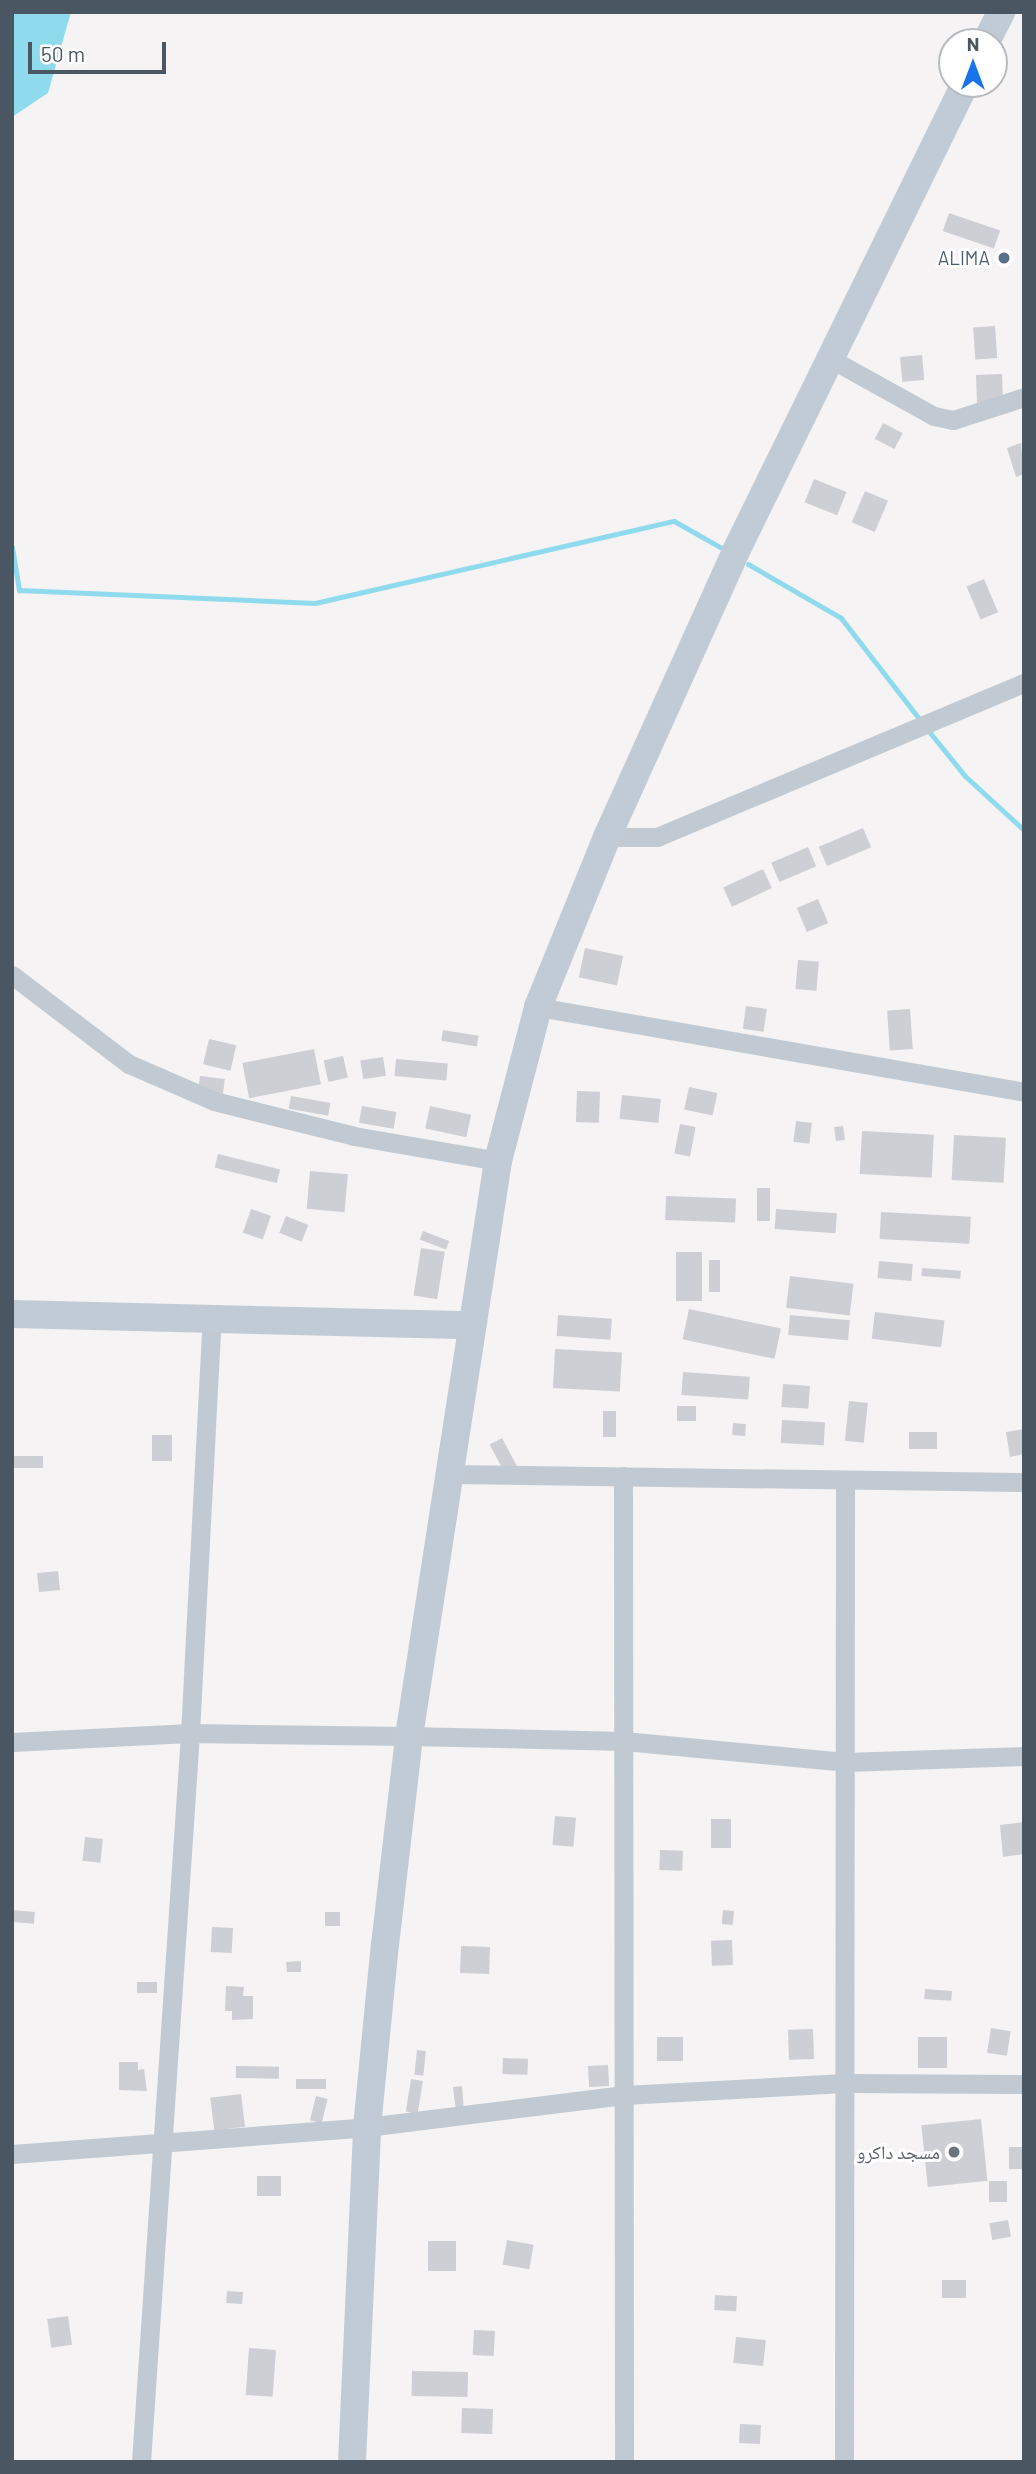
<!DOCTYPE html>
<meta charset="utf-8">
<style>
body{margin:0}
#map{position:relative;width:1036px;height:2474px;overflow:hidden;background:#f5f3f3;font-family:Barlow,"Noto Naskh Arabic",sans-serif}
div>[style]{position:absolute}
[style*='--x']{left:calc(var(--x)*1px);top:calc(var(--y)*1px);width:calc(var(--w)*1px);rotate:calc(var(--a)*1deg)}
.water>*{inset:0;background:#90daee}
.stream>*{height:5px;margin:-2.5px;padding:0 2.5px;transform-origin:2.5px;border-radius:2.5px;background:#90daee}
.building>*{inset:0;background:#cdcfd5;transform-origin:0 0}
.street>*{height:19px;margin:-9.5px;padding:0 9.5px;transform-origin:9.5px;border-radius:9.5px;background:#c1cad2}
.secondary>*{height:28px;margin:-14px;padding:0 14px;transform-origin:14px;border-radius:14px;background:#c1cbd6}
.dots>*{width:19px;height:19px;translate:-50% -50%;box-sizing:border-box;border:4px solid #fff;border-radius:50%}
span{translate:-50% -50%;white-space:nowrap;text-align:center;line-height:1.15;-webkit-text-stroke:6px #fff;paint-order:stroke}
.service-label{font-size:19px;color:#4e5e75}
.right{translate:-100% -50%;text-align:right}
.worship-label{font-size:19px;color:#5b616d}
.frame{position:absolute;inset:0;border:14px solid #4a5661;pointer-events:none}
.north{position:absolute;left:938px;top:28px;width:70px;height:70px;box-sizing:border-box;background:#fff;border:2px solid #b7bbc0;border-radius:50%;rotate:0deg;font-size:19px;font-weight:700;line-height:28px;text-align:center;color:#4a5661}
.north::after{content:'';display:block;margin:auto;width:24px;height:32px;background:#1a73e8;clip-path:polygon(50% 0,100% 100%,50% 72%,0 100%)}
.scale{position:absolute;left:28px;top:42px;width:138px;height:32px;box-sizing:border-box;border:4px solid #4a5661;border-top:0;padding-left:9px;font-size:21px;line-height:24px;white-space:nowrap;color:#4a5661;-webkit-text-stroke:5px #fff;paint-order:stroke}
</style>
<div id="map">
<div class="water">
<i style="clip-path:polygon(12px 12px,71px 12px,48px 93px,12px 117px)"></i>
</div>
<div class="stream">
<i style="--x:12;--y:547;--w:44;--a:80.8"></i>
<i style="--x:19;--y:590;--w:296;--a:2.5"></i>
<i style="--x:315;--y:603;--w:368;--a:-12.9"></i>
<i style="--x:674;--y:521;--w:53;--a:29.5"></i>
<i style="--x:748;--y:564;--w:108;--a:30.1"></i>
<i style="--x:841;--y:618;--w:130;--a:52.2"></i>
<i style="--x:927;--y:729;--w:60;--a:51"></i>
<i style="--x:965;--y:776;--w:80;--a:42.5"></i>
</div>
<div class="building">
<i style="left:949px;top:213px;width:54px;height:19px;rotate:19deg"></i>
<i style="left:995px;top:326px;width:32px;height:22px;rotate:86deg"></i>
<i style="left:922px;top:355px;width:25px;height:22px;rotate:85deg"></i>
<i style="left:1002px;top:374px;width:28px;height:26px;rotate:88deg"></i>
<i style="left:883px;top:423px;width:22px;height:18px;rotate:27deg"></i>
<i style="clip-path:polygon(1021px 443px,1024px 474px,1016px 477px,1007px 448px)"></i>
<i style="left:814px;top:479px;width:35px;height:25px;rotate:22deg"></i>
<i style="left:865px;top:491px;width:25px;height:34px;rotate:23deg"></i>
<i style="left:984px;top:579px;width:36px;height:19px;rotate:67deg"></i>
<i style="left:863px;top:828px;width:21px;height:48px;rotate:67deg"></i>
<i style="left:808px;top:847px;width:21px;height:40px;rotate:67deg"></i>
<i style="left:763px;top:869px;width:21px;height:44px;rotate:65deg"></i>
<i style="left:818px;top:899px;width:26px;height:23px;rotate:67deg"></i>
<i style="left:585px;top:948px;width:39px;height:30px;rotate:12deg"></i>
<i style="left:798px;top:960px;width:21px;height:29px;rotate:5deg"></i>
<i style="left:746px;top:1006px;width:21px;height:23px;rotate:8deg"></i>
<i style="left:910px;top:1009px;width:40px;height:23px;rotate:86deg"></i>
<i style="left:443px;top:1030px;width:36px;height:11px;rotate:9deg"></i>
<i style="left:209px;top:1039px;width:28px;height:26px;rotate:13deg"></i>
<i style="left:314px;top:1049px;width:36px;height:73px;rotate:79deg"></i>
<i style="left:343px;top:1056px;width:22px;height:20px;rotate:77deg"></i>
<i style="left:383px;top:1057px;width:19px;height:23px;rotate:81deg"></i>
<i style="left:396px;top:1059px;width:52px;height:17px;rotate:5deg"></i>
<i style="left:200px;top:1076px;width:25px;height:17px;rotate:7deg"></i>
<i style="left:689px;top:1087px;width:29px;height:23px;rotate:12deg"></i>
<i style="left:577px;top:1091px;width:23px;height:31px;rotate:2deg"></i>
<i style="left:622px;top:1095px;width:39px;height:24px;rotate:6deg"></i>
<i style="left:291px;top:1096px;width:40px;height:13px;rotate:10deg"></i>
<i style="left:362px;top:1106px;width:35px;height:17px;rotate:10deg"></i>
<i style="left:430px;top:1106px;width:42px;height:23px;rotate:12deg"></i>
<i style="left:796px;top:1121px;width:16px;height:21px;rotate:7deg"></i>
<i style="left:680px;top:1124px;width:16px;height:30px;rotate:11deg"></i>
<i style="left:843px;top:1126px;width:14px;height:9px;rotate:82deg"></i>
<i style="left:862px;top:1131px;width:72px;height:43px;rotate:3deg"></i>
<i style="left:954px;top:1135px;width:52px;height:45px;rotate:3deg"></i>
<i style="left:218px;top:1154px;width:64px;height:14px;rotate:14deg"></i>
<i style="left:310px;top:1171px;width:38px;height:38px;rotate:5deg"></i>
<i style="left:757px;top:1188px;width:13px;height:33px"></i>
<i style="left:666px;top:1196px;width:70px;height:24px;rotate:2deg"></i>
<i style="left:251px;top:1209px;width:21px;height:25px;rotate:19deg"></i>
<i style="left:776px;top:1209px;width:61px;height:20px;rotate:4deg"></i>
<i style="left:881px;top:1212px;width:90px;height:27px;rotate:3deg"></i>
<i style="left:286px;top:1216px;width:24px;height:18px;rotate:22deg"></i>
<i style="left:423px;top:1231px;width:28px;height:9px;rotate:21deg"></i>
<i style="left:421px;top:1248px;width:24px;height:48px;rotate:9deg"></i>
<i style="left:676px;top:1252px;width:26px;height:49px"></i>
<i style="left:709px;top:1260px;width:11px;height:32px"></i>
<i style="left:879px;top:1261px;width:34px;height:17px;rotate:5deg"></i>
<i style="left:922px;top:1268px;width:39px;height:8px;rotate:4deg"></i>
<i style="left:790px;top:1276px;width:64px;height:32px;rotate:7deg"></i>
<i style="left:689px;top:1309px;width:94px;height:31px;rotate:12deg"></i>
<i style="left:875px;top:1312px;width:70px;height:27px;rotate:7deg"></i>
<i style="left:558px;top:1315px;width:54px;height:21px;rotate:4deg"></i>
<i style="left:790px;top:1315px;width:60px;height:20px;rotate:5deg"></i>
<i style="left:555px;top:1349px;width:67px;height:39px;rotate:3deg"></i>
<i style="left:683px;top:1372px;width:67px;height:23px;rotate:4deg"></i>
<i style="left:783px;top:1384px;width:27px;height:23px;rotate:4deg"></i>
<i style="left:849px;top:1401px;width:19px;height:40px;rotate:6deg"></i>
<i style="left:677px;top:1406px;width:19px;height:15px"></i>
<i style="left:603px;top:1411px;width:13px;height:26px"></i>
<i style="left:782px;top:1420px;width:43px;height:23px;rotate:3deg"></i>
<i style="left:733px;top:1423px;width:13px;height:12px;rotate:4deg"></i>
<i style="clip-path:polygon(1024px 1429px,1024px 1454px,1010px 1457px,1006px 1432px)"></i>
<i style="left:909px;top:1432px;width:28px;height:17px"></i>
<i style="left:152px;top:1435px;width:20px;height:26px"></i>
<i style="left:502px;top:1438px;width:32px;height:14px;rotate:62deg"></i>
<i style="left:43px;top:1456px;width:12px;height:30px;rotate:90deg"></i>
<i style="left:58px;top:1571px;width:19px;height:21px;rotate:84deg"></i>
<i style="left:555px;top:1816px;width:21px;height:29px;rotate:5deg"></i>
<i style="left:711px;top:1819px;width:20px;height:29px"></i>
<i style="clip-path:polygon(1024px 1822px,1024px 1854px,1003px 1857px,1000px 1825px)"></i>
<i style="left:85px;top:1837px;width:18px;height:24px;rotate:6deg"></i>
<i style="left:660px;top:1850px;width:23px;height:20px;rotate:2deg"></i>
<i style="left:13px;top:1910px;width:22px;height:12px;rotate:5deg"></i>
<i style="left:723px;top:1910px;width:11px;height:14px;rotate:5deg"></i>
<i style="left:325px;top:1912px;width:15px;height:14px"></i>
<i style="left:212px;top:1927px;width:21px;height:25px;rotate:3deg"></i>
<i style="left:732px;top:1940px;width:25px;height:21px;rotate:88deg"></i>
<i style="left:461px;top:1946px;width:29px;height:27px;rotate:2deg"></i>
<i style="clip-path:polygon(301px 1961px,301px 1972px,287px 1972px,286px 1962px)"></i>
<i style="left:137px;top:1982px;width:20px;height:11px"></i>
<i style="clip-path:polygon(226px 1986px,244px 1987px,243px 1996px,253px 1996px,253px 2019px,232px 2020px,232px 2011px,225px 2011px)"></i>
<i style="left:925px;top:1989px;width:27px;height:10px;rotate:4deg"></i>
<i style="left:991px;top:2028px;width:20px;height:25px;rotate:9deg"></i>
<i style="left:813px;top:2029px;width:30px;height:25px;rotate:88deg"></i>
<i style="left:657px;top:2037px;width:26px;height:24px"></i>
<i style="left:918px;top:2037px;width:29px;height:31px"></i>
<i style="left:417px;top:2050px;width:9px;height:25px;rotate:6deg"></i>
<i style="left:503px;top:2058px;width:25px;height:16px;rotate:2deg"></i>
<i style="clip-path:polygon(119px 2062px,138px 2062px,138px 2070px,144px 2069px,147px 2091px,119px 2090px)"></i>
<i style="left:608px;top:2065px;width:21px;height:20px;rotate:87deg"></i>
<i style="left:236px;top:2066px;width:43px;height:12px;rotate:1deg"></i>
<i style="left:296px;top:2079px;width:30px;height:10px"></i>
<i style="left:411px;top:2079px;width:12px;height:33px;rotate:9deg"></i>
<i style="clip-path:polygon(462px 2086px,464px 2111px,456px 2111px,453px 2087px)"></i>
<i style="left:241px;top:2094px;width:33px;height:31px;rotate:83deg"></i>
<i style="left:316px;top:2096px;width:12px;height:25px;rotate:14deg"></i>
<i style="left:981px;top:2119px;width:62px;height:60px;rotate:84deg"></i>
<i style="left:1024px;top:2147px;width:22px;height:15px;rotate:90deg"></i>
<i style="left:257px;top:2176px;width:24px;height:20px"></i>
<i style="left:989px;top:2181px;width:18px;height:21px"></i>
<i style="left:1008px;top:2220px;width:17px;height:19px;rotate:80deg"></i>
<i style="left:507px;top:2240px;width:27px;height:25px;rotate:10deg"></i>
<i style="left:428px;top:2241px;width:28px;height:30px"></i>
<i style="left:942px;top:2280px;width:24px;height:18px"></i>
<i style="left:227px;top:2291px;width:16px;height:12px;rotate:4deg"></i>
<i style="left:715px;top:2295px;width:22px;height:15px;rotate:3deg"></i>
<i style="left:68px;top:2316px;width:29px;height:21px;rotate:82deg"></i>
<i style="left:474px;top:2330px;width:21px;height:25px;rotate:3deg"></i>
<i style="left:736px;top:2337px;width:30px;height:26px;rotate:6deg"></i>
<i style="left:249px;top:2348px;width:27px;height:47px;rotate:4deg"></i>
<i style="left:412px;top:2371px;width:56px;height:25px;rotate:1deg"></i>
<i style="left:462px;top:2408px;width:31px;height:25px;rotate:2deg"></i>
<i style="left:740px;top:2424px;width:21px;height:19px;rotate:3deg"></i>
</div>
<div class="street">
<i style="--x:831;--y:359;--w:118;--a:29"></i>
<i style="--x:934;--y:416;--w:19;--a:12"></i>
<i style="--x:953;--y:420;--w:75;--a:-17.9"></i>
<i style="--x:607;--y:837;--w:50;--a:0"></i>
<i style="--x:657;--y:837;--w:398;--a:-22.8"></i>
<i style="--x:12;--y:975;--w:147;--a:37.3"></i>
<i style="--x:129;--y:1064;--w:93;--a:23.5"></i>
<i style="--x:214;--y:1101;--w:144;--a:14"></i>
<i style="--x:354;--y:1136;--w:146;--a:9.8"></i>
<i style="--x:538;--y:1007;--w:493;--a:9.9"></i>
<i style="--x:449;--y:1474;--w:575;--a:0.8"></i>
<i style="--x:623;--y:1476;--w:986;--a:89.94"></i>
<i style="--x:12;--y:1742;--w:178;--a:-2.9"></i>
<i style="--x:190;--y:1733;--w:219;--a:0.8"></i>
<i style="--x:409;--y:1736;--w:215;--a:1.3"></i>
<i style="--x:624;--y:1741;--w:222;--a:5.4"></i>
<i style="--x:845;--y:1762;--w:179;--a:-1.9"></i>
<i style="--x:12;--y:2154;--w:356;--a:-4.3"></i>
<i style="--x:367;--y:2127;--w:259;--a:-7.1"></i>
<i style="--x:624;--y:2095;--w:220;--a:-3.1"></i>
<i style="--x:844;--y:2083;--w:180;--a:0.3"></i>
<i style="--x:141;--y:2462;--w:731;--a:-86.15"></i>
<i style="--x:190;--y:1733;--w:415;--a:-87"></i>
<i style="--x:844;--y:2462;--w:982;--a:-89.94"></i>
</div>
<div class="secondary">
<i style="--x:986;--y:42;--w:34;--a:-63"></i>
<i style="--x:12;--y:1314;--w:457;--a:1.4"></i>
<i style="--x:352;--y:2462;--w:335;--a:-87.4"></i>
<i style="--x:367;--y:2127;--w:183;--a:-84.4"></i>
<i style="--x:385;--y:1945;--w:210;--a:-83.4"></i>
<i style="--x:409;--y:1736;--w:582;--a:-81.2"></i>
<i style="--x:498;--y:1161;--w:159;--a:-75.4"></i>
<i style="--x:538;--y:1007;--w:183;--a:-67.9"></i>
<i style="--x:607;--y:837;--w:314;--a:-65.7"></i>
<i style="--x:736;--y:551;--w:520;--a:-63.88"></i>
</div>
<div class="dots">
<i style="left:1004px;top:258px;background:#5c6f8a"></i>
<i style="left:954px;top:2152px;background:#6b7280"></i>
</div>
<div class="service-label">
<span class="right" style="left:990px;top:258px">ALIMA</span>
</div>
<div class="worship-label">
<span class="right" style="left:940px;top:2152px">مسجد داكرو</span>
</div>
<div class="frame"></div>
<div class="north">N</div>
<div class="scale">50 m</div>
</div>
